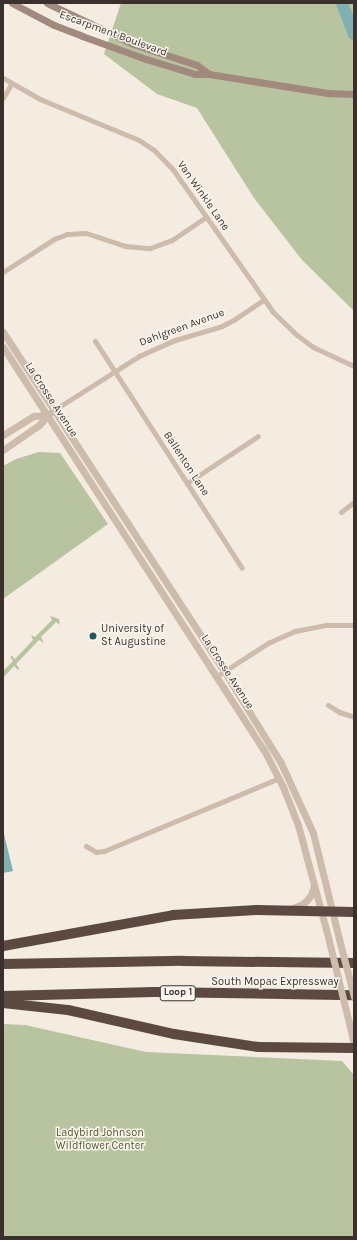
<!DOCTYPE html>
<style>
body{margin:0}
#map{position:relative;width:357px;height:1240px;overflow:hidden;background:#f4ebe1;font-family:Karla,sans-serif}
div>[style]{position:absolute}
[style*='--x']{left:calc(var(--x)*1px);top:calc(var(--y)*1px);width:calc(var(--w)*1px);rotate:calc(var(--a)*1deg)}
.green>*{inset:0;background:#b8c4a0}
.water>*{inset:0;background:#7fb0b2}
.river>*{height:12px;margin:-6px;padding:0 6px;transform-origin:6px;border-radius:6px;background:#7fb0b2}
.minor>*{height:5px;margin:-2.5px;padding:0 2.5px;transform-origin:2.5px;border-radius:2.5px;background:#cdbbac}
.tertiary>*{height:7px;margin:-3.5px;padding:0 3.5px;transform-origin:3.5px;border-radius:3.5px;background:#cdbbac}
.secondary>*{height:7px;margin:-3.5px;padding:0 3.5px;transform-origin:3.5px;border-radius:3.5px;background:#a18a7d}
.motorway>*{height:10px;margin:-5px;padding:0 5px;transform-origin:5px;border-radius:5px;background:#5c4a42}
.tertiary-bridge>*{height:7px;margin:-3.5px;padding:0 3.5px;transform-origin:3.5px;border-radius:3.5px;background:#cdbbac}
.dots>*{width:11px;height:11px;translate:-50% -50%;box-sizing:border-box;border:2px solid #fbf5ee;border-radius:50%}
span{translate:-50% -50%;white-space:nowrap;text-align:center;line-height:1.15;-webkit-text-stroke:3px #fbf5ee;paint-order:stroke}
.shield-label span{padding:1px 3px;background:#fbf5ee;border:1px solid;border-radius:3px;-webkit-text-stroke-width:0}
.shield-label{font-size:10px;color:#3b302b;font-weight:700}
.street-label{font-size:11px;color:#3b302b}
.poi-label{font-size:11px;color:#3b302b}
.left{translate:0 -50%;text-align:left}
.park-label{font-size:11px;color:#4a5a2e}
.frame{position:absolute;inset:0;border:4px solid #3b302b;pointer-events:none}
</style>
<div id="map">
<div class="green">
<i style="clip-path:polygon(121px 3px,354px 3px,354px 311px,302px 260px,254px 198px,197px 108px,157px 94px,104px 54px)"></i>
<i style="clip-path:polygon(39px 452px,60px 453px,108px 524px,3px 599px,3px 466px,16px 459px)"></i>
<i style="clip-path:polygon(50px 616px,59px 619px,60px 625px,56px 622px,41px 637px,44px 643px,39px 640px,16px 664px,19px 668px,18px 670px,14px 666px,3px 678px,3px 671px,13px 661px,10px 657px,12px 656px,15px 659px,33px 640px,31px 635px,35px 637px,52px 620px)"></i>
<i style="clip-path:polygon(3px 1024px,25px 1025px,146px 1052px,342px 1061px,354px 1075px,354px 1237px,3px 1237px)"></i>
</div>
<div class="water">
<i style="clip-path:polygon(3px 830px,13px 871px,3px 873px)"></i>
</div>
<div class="river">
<i style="--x:342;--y:3;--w:33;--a:69"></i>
</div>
<div class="minor">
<i style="--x:3;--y:78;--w:43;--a:29.6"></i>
<i style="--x:40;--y:99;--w:107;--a:22.5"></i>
<i style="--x:139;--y:140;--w:18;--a:34"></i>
<i style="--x:154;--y:150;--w:29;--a:46"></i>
<i style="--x:174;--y:171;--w:172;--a:54.9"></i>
<i style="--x:273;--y:312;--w:33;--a:44"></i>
<i style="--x:297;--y:335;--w:20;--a:37"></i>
<i style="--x:313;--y:347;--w:45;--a:24.9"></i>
<i style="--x:3;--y:98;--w:16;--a:-60"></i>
<i style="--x:3;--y:272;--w:61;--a:-32.9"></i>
<i style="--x:54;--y:239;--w:14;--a:-21"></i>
<i style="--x:67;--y:234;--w:19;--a:-3"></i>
<i style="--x:86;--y:233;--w:41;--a:18.4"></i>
<i style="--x:125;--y:246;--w:25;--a:5"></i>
<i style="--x:150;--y:248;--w:23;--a:-20"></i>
<i style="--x:172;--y:240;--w:41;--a:-34.1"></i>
<i style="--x:95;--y:341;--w:270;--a:57.1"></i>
<i style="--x:54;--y:410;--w:101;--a:-32.4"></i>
<i style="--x:139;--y:356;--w:36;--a:-24"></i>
<i style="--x:172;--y:341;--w:52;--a:-16.7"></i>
<i style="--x:222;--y:326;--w:15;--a:-28"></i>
<i style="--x:235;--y:319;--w:34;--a:-34"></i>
<i style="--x:187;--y:483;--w:85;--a:-33.5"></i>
<i style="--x:341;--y:512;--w:16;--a:-38"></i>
<i style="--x:217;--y:676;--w:61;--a:-32.9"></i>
<i style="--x:268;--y:643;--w:30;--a:-24"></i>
<i style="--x:295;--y:631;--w:32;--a:-11"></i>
<i style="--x:326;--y:625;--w:28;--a:0"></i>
<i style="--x:328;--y:705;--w:13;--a:32"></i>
<i style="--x:339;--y:712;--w:16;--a:18"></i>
<i style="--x:86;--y:846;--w:12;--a:31"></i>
<i style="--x:96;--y:852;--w:8;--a:-7"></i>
<i style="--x:104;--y:851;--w:190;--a:-22.6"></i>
</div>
<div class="tertiary">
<i style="--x:3;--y:332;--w:405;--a:56.9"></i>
<i style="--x:224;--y:671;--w:108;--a:58.2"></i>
<i style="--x:281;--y:763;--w:77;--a:65.4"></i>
<i style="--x:313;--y:833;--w:109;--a:76.2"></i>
<i style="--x:3;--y:347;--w:480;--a:57.1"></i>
<i style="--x:264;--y:750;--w:42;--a:62.8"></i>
<i style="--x:283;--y:787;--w:41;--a:68.5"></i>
<i style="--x:298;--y:825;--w:120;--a:75"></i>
<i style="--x:3;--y:435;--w:36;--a:-32"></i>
<i style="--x:34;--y:416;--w:13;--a:-4"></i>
<i style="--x:3;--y:450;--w:44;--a:-34.8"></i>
<i style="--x:39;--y:425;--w:16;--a:-47"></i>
<i style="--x:290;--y:909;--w:12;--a:-20"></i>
<i style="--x:301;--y:905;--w:6;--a:-39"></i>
<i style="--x:306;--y:901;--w:8;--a:-50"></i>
<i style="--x:311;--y:895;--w:9;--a:-72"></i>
<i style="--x:349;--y:1023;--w:22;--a:77"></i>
</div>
<div class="secondary">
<i style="--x:12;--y:3;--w:47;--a:27.6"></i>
<i style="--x:54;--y:25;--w:30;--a:21"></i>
<i style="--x:82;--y:36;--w:68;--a:19.8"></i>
<i style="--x:146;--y:59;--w:51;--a:17"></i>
<i style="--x:195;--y:74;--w:14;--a:0"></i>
<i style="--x:209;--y:74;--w:120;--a:9.1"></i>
<i style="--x:327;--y:93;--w:27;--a:2"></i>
<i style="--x:47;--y:3;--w:95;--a:25.5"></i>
<i style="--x:133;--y:44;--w:67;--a:18.2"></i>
<i style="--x:197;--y:65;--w:15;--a:37"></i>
</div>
<div class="motorway">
<i style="--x:3;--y:946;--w:173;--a:-10.3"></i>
<i style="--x:173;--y:915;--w:84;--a:-3.4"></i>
<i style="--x:257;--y:910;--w:97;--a:1.2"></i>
<i style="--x:3;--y:964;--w:180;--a:-1"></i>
<i style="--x:183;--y:961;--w:171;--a:0.7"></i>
<i style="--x:3;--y:996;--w:151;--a:-1.5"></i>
<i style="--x:154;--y:992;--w:200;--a:0.9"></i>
<i style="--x:3;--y:1003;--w:65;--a:6.1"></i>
<i style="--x:68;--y:1010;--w:109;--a:12.8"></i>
<i style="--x:174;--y:1034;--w:85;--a:8.8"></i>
<i style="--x:258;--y:1047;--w:96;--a:0.6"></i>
</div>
<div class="tertiary-bridge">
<i style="--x:339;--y:939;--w:60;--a:75.5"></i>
<i style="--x:329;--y:941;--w:84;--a:76.3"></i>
</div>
<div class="dots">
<i style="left:93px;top:636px;background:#1f5a5e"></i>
</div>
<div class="shield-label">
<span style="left:178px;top:993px">Loop 1</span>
</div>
<div class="street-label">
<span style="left:113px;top:34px;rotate:20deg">Escarpment Boulevard</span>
<span style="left:203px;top:196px;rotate:55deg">Van Winkle Lane</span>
<span style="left:182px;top:328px;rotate:-20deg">Dahlgreen Avenue</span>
<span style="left:51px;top:400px;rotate:57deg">La Crosse Avenue</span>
<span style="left:186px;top:464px;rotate:57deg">Ballenton Lane</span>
<span style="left:227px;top:672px;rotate:57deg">La Crosse Avenue</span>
<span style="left:275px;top:982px">South Mopac Expressway</span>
</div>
<div class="poi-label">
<span class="left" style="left:101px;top:636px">University of<br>St Augustine</span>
</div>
<div class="park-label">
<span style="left:100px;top:1140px">Ladybird Johnson<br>Wildflower Center</span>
</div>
<div class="frame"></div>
</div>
